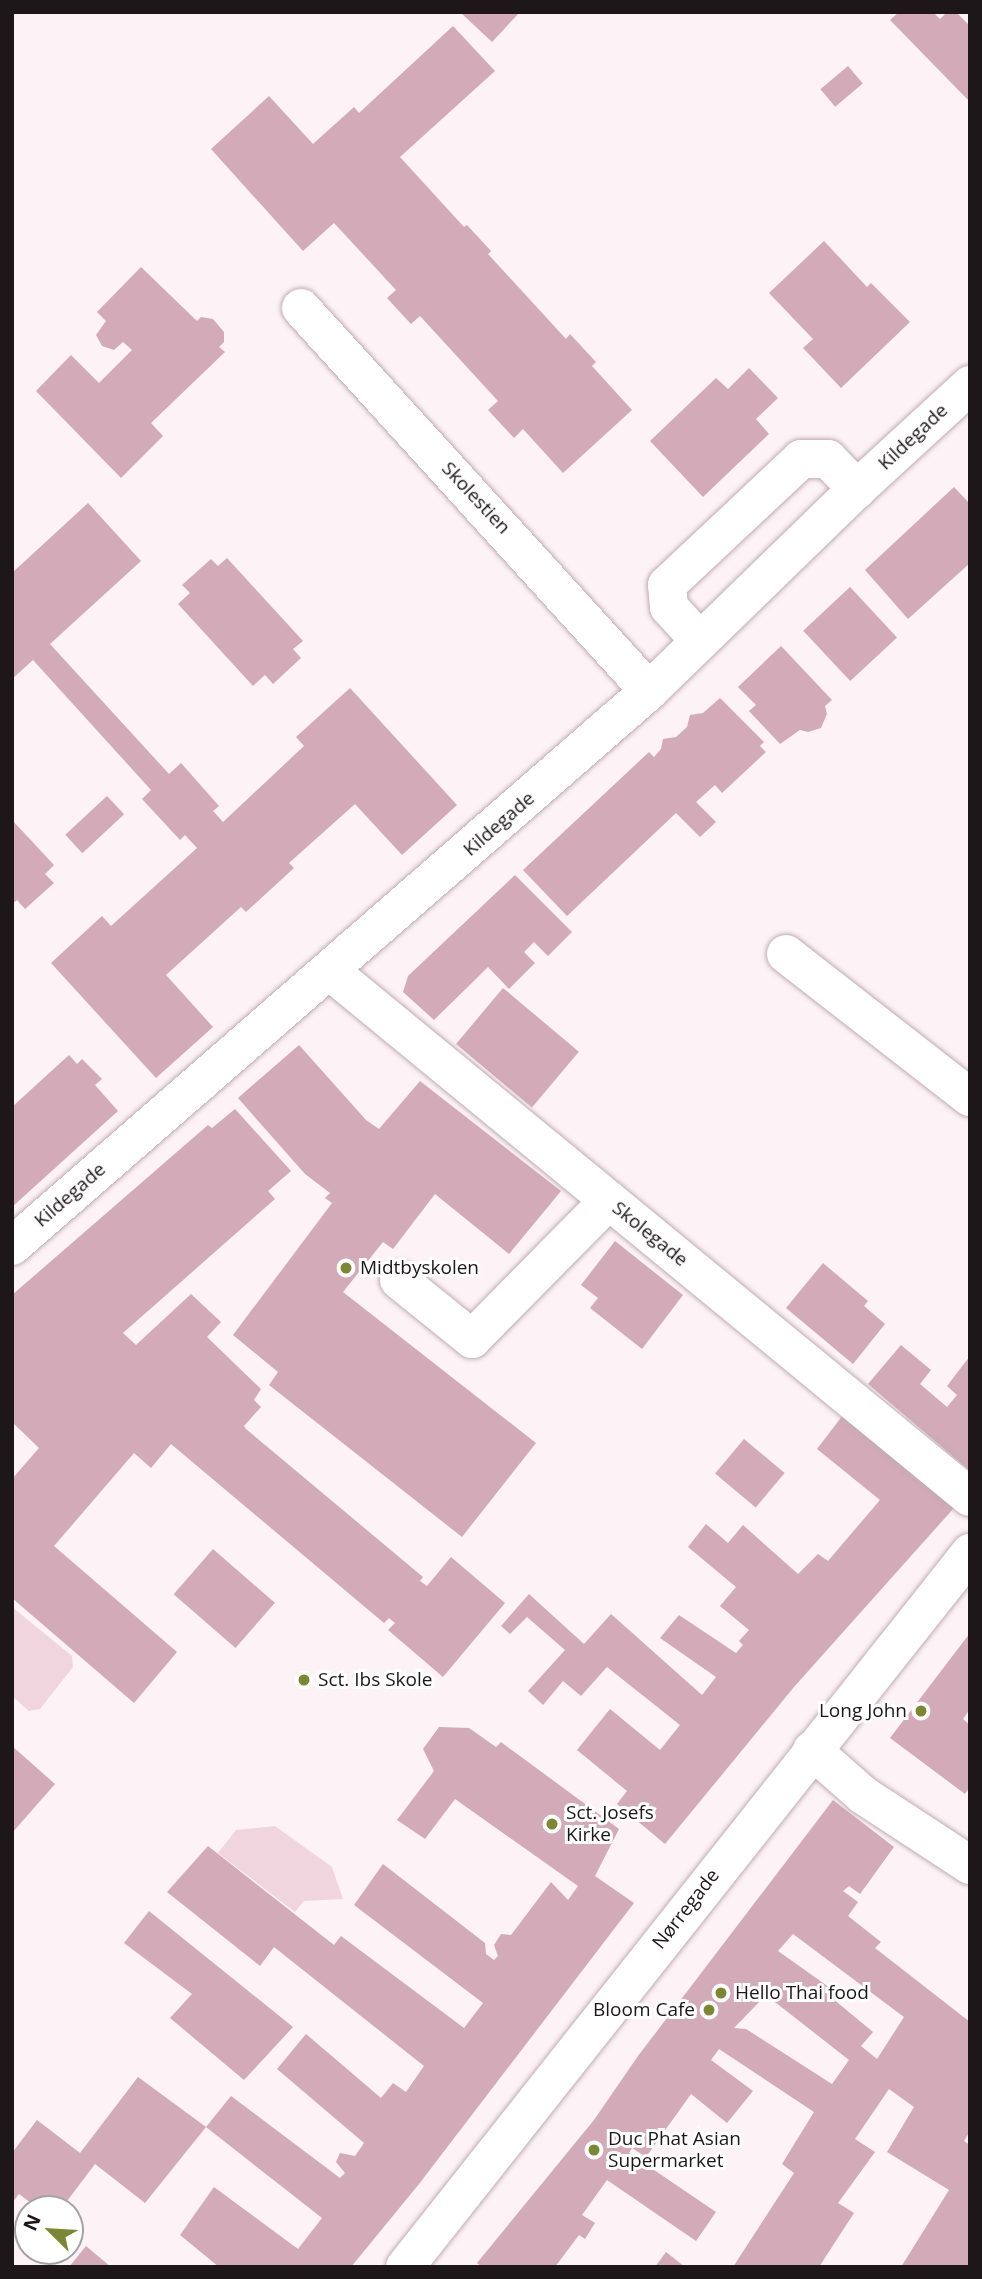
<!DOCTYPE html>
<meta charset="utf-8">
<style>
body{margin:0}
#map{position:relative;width:982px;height:2279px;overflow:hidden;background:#fdf2f6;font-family:"Open Sans",sans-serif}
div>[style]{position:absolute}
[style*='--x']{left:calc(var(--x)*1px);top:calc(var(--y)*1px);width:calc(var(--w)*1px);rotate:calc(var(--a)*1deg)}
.green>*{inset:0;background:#f0d5df}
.building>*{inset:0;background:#d2aab8;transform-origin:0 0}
.roads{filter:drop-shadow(0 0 2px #beadb3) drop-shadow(0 0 2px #beadb3)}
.minor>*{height:38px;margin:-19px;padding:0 19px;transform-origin:19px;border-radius:19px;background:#fff}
.dots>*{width:19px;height:19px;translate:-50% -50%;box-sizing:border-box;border:4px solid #fff;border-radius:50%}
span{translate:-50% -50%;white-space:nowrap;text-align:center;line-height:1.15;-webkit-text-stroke:6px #fff;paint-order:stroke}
.street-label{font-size:19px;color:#1d1719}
.poi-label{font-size:19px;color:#1d1719}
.left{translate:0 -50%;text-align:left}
.right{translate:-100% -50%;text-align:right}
.frame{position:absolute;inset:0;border:14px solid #1d1719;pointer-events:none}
.north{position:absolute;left:14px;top:2195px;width:70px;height:70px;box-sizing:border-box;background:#fff;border:2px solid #a5a2a3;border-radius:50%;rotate:294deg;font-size:19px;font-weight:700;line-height:28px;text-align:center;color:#1d1719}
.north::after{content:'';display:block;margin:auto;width:24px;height:32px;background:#7c8734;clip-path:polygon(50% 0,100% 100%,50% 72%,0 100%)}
</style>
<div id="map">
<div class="green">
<i style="clip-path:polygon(12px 1607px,72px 1656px,73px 1667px,40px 1709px,29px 1711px,12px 1696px)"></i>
<i style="clip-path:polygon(275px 1826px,332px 1867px,343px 1899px,304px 1901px,295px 1912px,218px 1853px,236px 1830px)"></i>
</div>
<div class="building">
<i style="clip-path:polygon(460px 12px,520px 12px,492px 42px)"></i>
<i style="clip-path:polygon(899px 12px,933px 12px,940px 19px,947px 12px,956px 12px,970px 26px,970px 102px,890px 20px)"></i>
<i style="clip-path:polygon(453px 26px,495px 71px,400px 157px,464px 227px,467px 225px,491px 251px,488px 254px,566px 339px,570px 334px,596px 362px,592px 366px,632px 410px,563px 473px,523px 429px,514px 438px,488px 410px,498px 401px,420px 316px,411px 324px,387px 298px,396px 290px,334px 223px,303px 251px,211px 149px,269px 96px,313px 144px,354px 107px,359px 113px)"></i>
<i style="left:848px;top:66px;width:23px;height:36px;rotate:50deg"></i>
<i style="clip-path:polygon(824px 241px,867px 287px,871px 283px,910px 322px,841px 388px,803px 348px,813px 339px,769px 293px)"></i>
<i style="clip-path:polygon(141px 267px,197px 321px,201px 317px,213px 319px,224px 332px,224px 342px,219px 347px,225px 352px,151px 423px,163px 436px,121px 478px,36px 391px,71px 355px,99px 383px,132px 350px,123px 342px,114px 350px,102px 346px,96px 335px,106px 321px,97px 312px)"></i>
<i style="clip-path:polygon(749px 368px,778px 398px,756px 419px,769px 434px,703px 497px,650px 441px,716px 378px,728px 389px)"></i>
<i style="clip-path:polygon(954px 487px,970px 504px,970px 563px,908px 619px,865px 570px)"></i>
<i style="clip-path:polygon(88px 503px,141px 561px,50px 644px,169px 774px,181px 763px,219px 806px,213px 811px,223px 822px,304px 746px,296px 737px,350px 688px,457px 805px,402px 855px,355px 804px,289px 863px,294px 868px,246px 912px,241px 907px,166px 975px,213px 1027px,156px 1078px,51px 963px,102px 916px,111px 926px,197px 848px,185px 835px,180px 840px,142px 799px,151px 790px,33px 660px,12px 679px,12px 573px)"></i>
<i style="clip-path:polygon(227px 558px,303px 641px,293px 649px,301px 658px,273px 684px,265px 675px,253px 686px,178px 604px,190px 593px,182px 585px,211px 559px,218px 566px)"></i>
<i style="left:850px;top:587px;width:69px;height:64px;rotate:47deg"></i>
<i style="clip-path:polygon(781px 646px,832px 700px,825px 706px,827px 714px,821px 728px,808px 732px,800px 730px,780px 744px,749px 711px,756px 705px,738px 687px)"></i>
<i style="clip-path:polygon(720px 698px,764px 742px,760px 746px,766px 752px,722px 793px,715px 785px,696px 802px,716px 822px,700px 837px,676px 813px,567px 916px,523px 870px,649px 752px,654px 757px,661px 749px,663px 739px,676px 737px,687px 727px,690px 715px,703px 713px)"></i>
<i style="left:107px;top:796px;width:25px;height:57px;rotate:47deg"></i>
<i style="clip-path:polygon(12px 820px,54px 865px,45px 874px,54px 883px,25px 909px,17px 900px,12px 904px)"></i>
<i style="clip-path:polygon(515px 875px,572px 932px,548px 956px,534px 942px,524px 952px,535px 963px,509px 989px,488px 967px,434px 1020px,403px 992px,408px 976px)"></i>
<i style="left:503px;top:988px;width:99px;height:73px;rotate:40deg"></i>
<i style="clip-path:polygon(299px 1045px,366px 1120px,379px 1129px,420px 1081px,561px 1191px,509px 1254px,435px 1194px,393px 1249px,383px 1242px,343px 1292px,536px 1443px,462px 1537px,269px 1385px,278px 1372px,233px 1335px,332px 1203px,325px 1198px,330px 1193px,305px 1174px,238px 1098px)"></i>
<i style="clip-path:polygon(69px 1055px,77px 1064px,82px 1059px,102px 1079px,95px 1085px,118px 1111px,12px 1207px,12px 1107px)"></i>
<i style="clip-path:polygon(235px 1109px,291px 1171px,268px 1191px,275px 1199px,123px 1333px,136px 1345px,191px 1294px,221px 1322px,207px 1337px,261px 1389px,254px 1400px,261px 1407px,244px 1426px,246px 1429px,423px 1577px,420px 1581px,427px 1586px,451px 1557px,505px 1603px,443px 1677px,388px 1630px,395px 1623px,389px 1618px,384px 1623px,171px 1444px,151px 1468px,134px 1453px,54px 1546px,177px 1652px,134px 1703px,12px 1598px,12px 1479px,39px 1448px,12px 1422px,12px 1295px,208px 1125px,212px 1128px)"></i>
<i style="clip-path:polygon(615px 1241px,683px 1295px,642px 1349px,590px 1308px,598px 1298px,581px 1285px)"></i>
<i style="clip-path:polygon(823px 1263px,868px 1301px,864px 1306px,885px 1324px,853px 1364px,786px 1308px)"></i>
<i style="clip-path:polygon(901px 1345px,931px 1370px,920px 1384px,947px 1407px,957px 1395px,947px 1386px,970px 1356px,970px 1471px,868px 1384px)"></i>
<i style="clip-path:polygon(843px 1415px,950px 1495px,953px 1509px,794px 1687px,665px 1844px,617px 1804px,627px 1791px,577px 1750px,610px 1709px,660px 1750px,680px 1725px,607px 1667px,581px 1696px,563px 1681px,543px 1705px,528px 1691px,565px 1650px,527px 1617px,510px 1634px,501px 1626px,529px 1594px,584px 1644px,611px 1614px,702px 1695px,716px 1677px,660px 1638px,679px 1615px,736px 1653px,743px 1645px,739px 1641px,749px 1630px,720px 1606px,736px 1587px,688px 1547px,706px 1524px,728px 1543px,743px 1525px,798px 1574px,818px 1554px,828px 1561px,880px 1500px,817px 1449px)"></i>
<i style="left:744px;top:1439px;width:53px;height:45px;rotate:40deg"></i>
<i style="left:213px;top:1549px;width:82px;height:60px;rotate:41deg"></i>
<i style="clip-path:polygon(970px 1633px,970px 1709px,963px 1719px,970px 1725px,970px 1787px,965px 1794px,890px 1738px)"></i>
<i style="clip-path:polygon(439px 1727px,469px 1728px,496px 1747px,501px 1742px,619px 1829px,595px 1876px,634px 1903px,419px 2184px,351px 2267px,219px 2267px,180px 2235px,214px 2187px,298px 2249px,322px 2218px,206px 2127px,231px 2096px,340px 2178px,345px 2173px,336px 2162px,340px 2153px,355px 2156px,364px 2143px,277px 2069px,306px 2034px,381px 2098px,393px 2083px,406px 2092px,424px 2066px,274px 1947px,260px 1966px,167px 1892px,208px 1846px,334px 1945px,341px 1936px,464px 2028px,483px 2003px,354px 1905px,383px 1864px,485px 1943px,486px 1954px,494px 1960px,498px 1956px,494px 1945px,501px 1934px,511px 1935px,551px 1882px,568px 1900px,578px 1886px,455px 1799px,425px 1839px,397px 1820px,434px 1771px,423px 1749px)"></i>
<i style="clip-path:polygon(12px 1746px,55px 1784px,12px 1833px)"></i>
<i style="clip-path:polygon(evenodd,833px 1800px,894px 1847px,860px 1894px,849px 1886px,843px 1891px,858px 1902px,848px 1916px,881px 1942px,875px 1948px,970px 2022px,970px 2131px,964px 2141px,970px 2145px,970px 2267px,901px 2267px,949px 2190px,887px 2152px,914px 2107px,889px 2089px,855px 2139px,875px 2152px,838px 2203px,854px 2213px,819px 2267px,733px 2267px,794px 2173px,782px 2164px,814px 2112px,719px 2049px,711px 2060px,753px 2091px,727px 2123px,691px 2094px,646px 2157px,632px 2148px,629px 2153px,716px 2212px,696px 2241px,607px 2180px,582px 2215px,595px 2223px,585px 2239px,579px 2235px,555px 2267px,482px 2267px,477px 2263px,594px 2120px,638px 2056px,833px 1800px,793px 1934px,904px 2017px,877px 2059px,861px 2046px,873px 2032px,827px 1994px,833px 1990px,778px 1951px,793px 1934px,833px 1800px,766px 1995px,849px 2060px,832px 2084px,746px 2029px,734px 2028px,766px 1995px)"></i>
<i style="clip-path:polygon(149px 1911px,293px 2027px,244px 2080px,170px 2018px,192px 1994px,124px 1943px)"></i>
<i style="clip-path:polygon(138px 2077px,206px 2127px,145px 2203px,95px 2164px,61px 2209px,39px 2209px,19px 2194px,12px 2203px,12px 2153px,37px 2120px,80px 2153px)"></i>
<i style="clip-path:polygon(86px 2246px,111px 2267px,69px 2267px)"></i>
<i style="clip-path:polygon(666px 2252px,685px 2267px,655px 2267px)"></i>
</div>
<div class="roads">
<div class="minor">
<i style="--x:301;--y:308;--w:517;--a:47.74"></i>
<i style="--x:700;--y:641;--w:46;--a:-132.4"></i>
<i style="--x:669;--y:607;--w:22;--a:-95"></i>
<i style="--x:667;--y:585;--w:184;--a:-43.2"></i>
<i style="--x:801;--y:459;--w:27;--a:0"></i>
<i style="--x:828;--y:459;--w:42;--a:46"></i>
<i style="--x:786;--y:954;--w:233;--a:37.9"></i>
<i style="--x:330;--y:971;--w:828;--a:39.42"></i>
<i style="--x:12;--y:1246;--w:845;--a:-41.06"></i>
<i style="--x:649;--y:691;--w:290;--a:-44.2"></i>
<i style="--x:857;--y:489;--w:154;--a:-42.6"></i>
<i style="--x:399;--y:1280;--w:94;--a:38.9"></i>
<i style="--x:472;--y:1339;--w:195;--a:-45.4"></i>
<i style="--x:812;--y:1750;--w:68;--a:41.4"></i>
<i style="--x:863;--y:1795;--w:128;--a:33.2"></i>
<i style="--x:405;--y:2267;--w:911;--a:-51.64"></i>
</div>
</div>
<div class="dots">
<i style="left:346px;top:1268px;background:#7c8734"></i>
<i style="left:304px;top:1680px;background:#7c8734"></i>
<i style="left:921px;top:1711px;background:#7c8734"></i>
<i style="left:552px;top:1824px;background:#7c8734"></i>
<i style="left:721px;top:1993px;background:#7c8734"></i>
<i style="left:709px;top:2010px;background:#7c8734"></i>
<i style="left:594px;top:2150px;background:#7c8734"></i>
</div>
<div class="street-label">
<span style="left:913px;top:437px;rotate:-43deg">Kildegade</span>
<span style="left:476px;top:498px;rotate:47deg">Skolestien</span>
<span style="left:499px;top:824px;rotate:-41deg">Kildegade</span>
<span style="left:70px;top:1195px;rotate:-41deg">Kildegade</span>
<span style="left:650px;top:1234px;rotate:39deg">Skolegade</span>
<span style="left:686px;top:1909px;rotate:-52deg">Nørregade</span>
</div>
<div class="poi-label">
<span class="left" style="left:360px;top:1268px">Midtbyskolen</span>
<span class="left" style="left:318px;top:1680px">Sct. Ibs Skole</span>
<span class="right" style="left:907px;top:1711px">Long John</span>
<span class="left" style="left:566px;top:1824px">Sct. Josefs<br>Kirke</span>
<span class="left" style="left:735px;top:1993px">Hello Thai food</span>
<span class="right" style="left:695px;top:2010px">Bloom Cafe</span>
<span class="left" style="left:608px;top:2150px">Duc Phat Asian<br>Supermarket</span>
</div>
<div class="frame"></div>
<div class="north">N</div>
</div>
